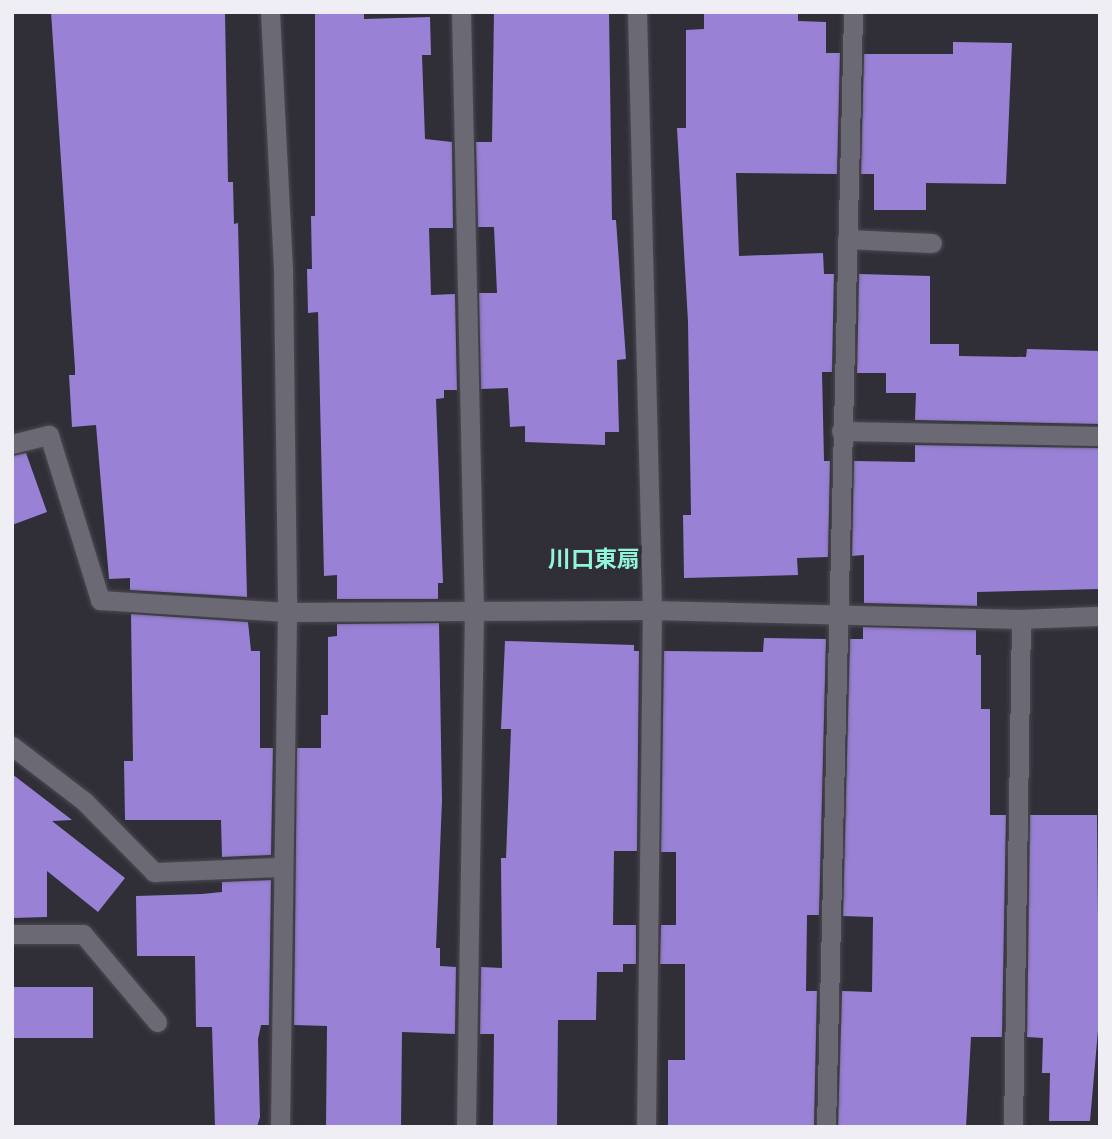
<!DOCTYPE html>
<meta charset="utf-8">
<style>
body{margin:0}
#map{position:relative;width:1112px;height:1139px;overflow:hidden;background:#302e37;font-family:Karla,"Noto Sans JP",sans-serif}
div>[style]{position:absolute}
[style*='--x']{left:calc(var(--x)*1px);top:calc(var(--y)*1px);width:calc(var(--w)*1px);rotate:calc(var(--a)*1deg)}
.building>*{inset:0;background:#9982d6;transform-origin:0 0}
.roads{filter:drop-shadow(0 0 2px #4c4a51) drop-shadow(0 0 2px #4c4a51)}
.minor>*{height:19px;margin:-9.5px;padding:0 9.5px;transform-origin:9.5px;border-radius:9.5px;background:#6b6973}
span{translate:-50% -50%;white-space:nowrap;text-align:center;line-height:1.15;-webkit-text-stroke:7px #302e37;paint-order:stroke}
.neighbourhood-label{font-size:23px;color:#92f4da;font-weight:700}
.frame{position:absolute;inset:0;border:14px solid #efeef4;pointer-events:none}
</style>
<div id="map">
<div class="building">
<i style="clip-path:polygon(51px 12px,225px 12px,228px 182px,233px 182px,234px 224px,238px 223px,247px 597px,130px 590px,130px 578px,109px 579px,96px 425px,72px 427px,69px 375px,75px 375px,75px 368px)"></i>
<i style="clip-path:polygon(315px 12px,364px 12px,364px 19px,430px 17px,431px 55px,422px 55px,425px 139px,452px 142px,453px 228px,429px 228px,431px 295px,455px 294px,457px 390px,444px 390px,444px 398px,436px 399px,443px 583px,438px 583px,438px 599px,337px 599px,337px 575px,324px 576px,318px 312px,308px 313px,307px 269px,312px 269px,311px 216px,315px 216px)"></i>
<i style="clip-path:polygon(494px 12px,609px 12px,612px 220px,616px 220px,626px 359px,617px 360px,619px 432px,605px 432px,605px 445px,525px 442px,525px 426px,510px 427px,508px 388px,481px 389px,479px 293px,497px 293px,494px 227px,478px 227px,476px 142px,492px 142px)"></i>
<i style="clip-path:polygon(798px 12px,798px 21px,826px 22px,826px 53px,840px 53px,837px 174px,736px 173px,739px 256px,823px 253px,824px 274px,834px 274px,832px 372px,822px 372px,824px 461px,830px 461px,828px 557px,797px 558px,798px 575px,684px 578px,683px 515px,691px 515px,688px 322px,677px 128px,686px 128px,686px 30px,704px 29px,704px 14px)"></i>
<i style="clip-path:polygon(953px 42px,1012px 43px,1006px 184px,926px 183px,926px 210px,874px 210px,874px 174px,861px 174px,864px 54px,953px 54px)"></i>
<i style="clip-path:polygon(859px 274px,930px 276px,930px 344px,959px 344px,959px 356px,1026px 357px,1027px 349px,1100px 351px,1098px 424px,915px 420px,916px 393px,886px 393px,886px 373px,857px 373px)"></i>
<i style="clip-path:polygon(915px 445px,1098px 448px,1100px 589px,977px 592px,977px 606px,864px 603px,864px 555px,852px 556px,854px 461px,915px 462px)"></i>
<i style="clip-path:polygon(26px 453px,47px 512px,12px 525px,12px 456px)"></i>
<i style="clip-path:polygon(131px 614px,248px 622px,251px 651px,260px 651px,260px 748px,273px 748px,271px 855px,222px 857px,221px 820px,125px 820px,124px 761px,133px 761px)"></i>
<i style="clip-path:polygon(439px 623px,442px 800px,436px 948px,440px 948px,440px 966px,456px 967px,455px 1034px,402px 1032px,401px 1127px,326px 1127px,327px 1026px,294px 1025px,297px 748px,321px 748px,321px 715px,328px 715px,328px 637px,337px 636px,337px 624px)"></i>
<i style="clip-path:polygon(863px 627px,976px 630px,976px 655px,981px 655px,981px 709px,990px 709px,990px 815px,1006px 815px,1002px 1037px,971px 1037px,966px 1127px,838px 1127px,842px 991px,872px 992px,873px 917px,843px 916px,850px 639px,863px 639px)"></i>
<i style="clip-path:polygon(764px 638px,826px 639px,819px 915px,807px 915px,806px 991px,817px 991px,814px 1127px,668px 1127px,668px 1060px,685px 1060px,685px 964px,660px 964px,661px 925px,676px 925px,676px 852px,661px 852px,664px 651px,763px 652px)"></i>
<i style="clip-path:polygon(505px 641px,634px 645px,634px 651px,639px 651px,637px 851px,614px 851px,613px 925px,636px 925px,636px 964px,623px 964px,623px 972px,597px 972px,596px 1020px,558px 1020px,557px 1127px,493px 1127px,494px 1034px,480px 1034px,481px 967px,502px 968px,501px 858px,506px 858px,511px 729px,501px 729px)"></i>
<i style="clip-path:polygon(12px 774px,72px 820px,52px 821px,125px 878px,98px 912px,47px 871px,47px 917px,12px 918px)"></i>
<i style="clip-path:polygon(1030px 815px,1097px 815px,1099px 1019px,1090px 1121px,1049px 1121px,1050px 1073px,1042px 1073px,1043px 1038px,1027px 1037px)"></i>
<i style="clip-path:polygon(271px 880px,269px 1025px,261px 1025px,258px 1039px,260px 1117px,257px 1127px,215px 1127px,212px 1027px,196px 1027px,195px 956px,137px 956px,136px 896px,202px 894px,222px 892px,222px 882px)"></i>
<i style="left:93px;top:987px;width:51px;height:81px;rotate:90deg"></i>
</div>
<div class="roads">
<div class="minor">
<i style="--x:270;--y:12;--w:259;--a:87.1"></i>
<i style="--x:283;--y:271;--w:341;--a:89.3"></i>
<i style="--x:287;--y:612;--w:515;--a:90.78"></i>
<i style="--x:461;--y:12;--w:599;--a:88.76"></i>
<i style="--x:474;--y:611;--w:516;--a:90.89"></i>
<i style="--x:637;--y:12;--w:598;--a:88.56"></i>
<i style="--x:652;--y:610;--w:517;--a:90.66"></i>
<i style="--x:847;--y:239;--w:85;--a:2.7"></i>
<i style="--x:841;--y:431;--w:259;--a:1.1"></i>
<i style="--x:12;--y:444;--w:38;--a:-14"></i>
<i style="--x:49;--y:435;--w:173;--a:72.8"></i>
<i style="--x:100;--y:600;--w:187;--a:3.7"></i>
<i style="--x:287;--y:612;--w:365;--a:-0.3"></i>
<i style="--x:652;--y:610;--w:369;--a:1.4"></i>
<i style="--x:1021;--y:619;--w:508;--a:90.9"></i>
<i style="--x:1021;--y:619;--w:79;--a:-2.2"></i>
<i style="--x:12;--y:746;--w:91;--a:37.4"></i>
<i style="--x:84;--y:801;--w:100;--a:45.4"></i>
<i style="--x:154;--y:872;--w:127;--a:-2.3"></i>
<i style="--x:12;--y:934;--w:71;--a:0"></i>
<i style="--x:83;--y:934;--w:115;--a:49.9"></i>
<i style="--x:826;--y:1127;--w:1115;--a:-88.61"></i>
</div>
</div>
<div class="neighbourhood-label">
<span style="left:594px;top:560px">川口東扇</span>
</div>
<div class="frame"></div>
</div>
